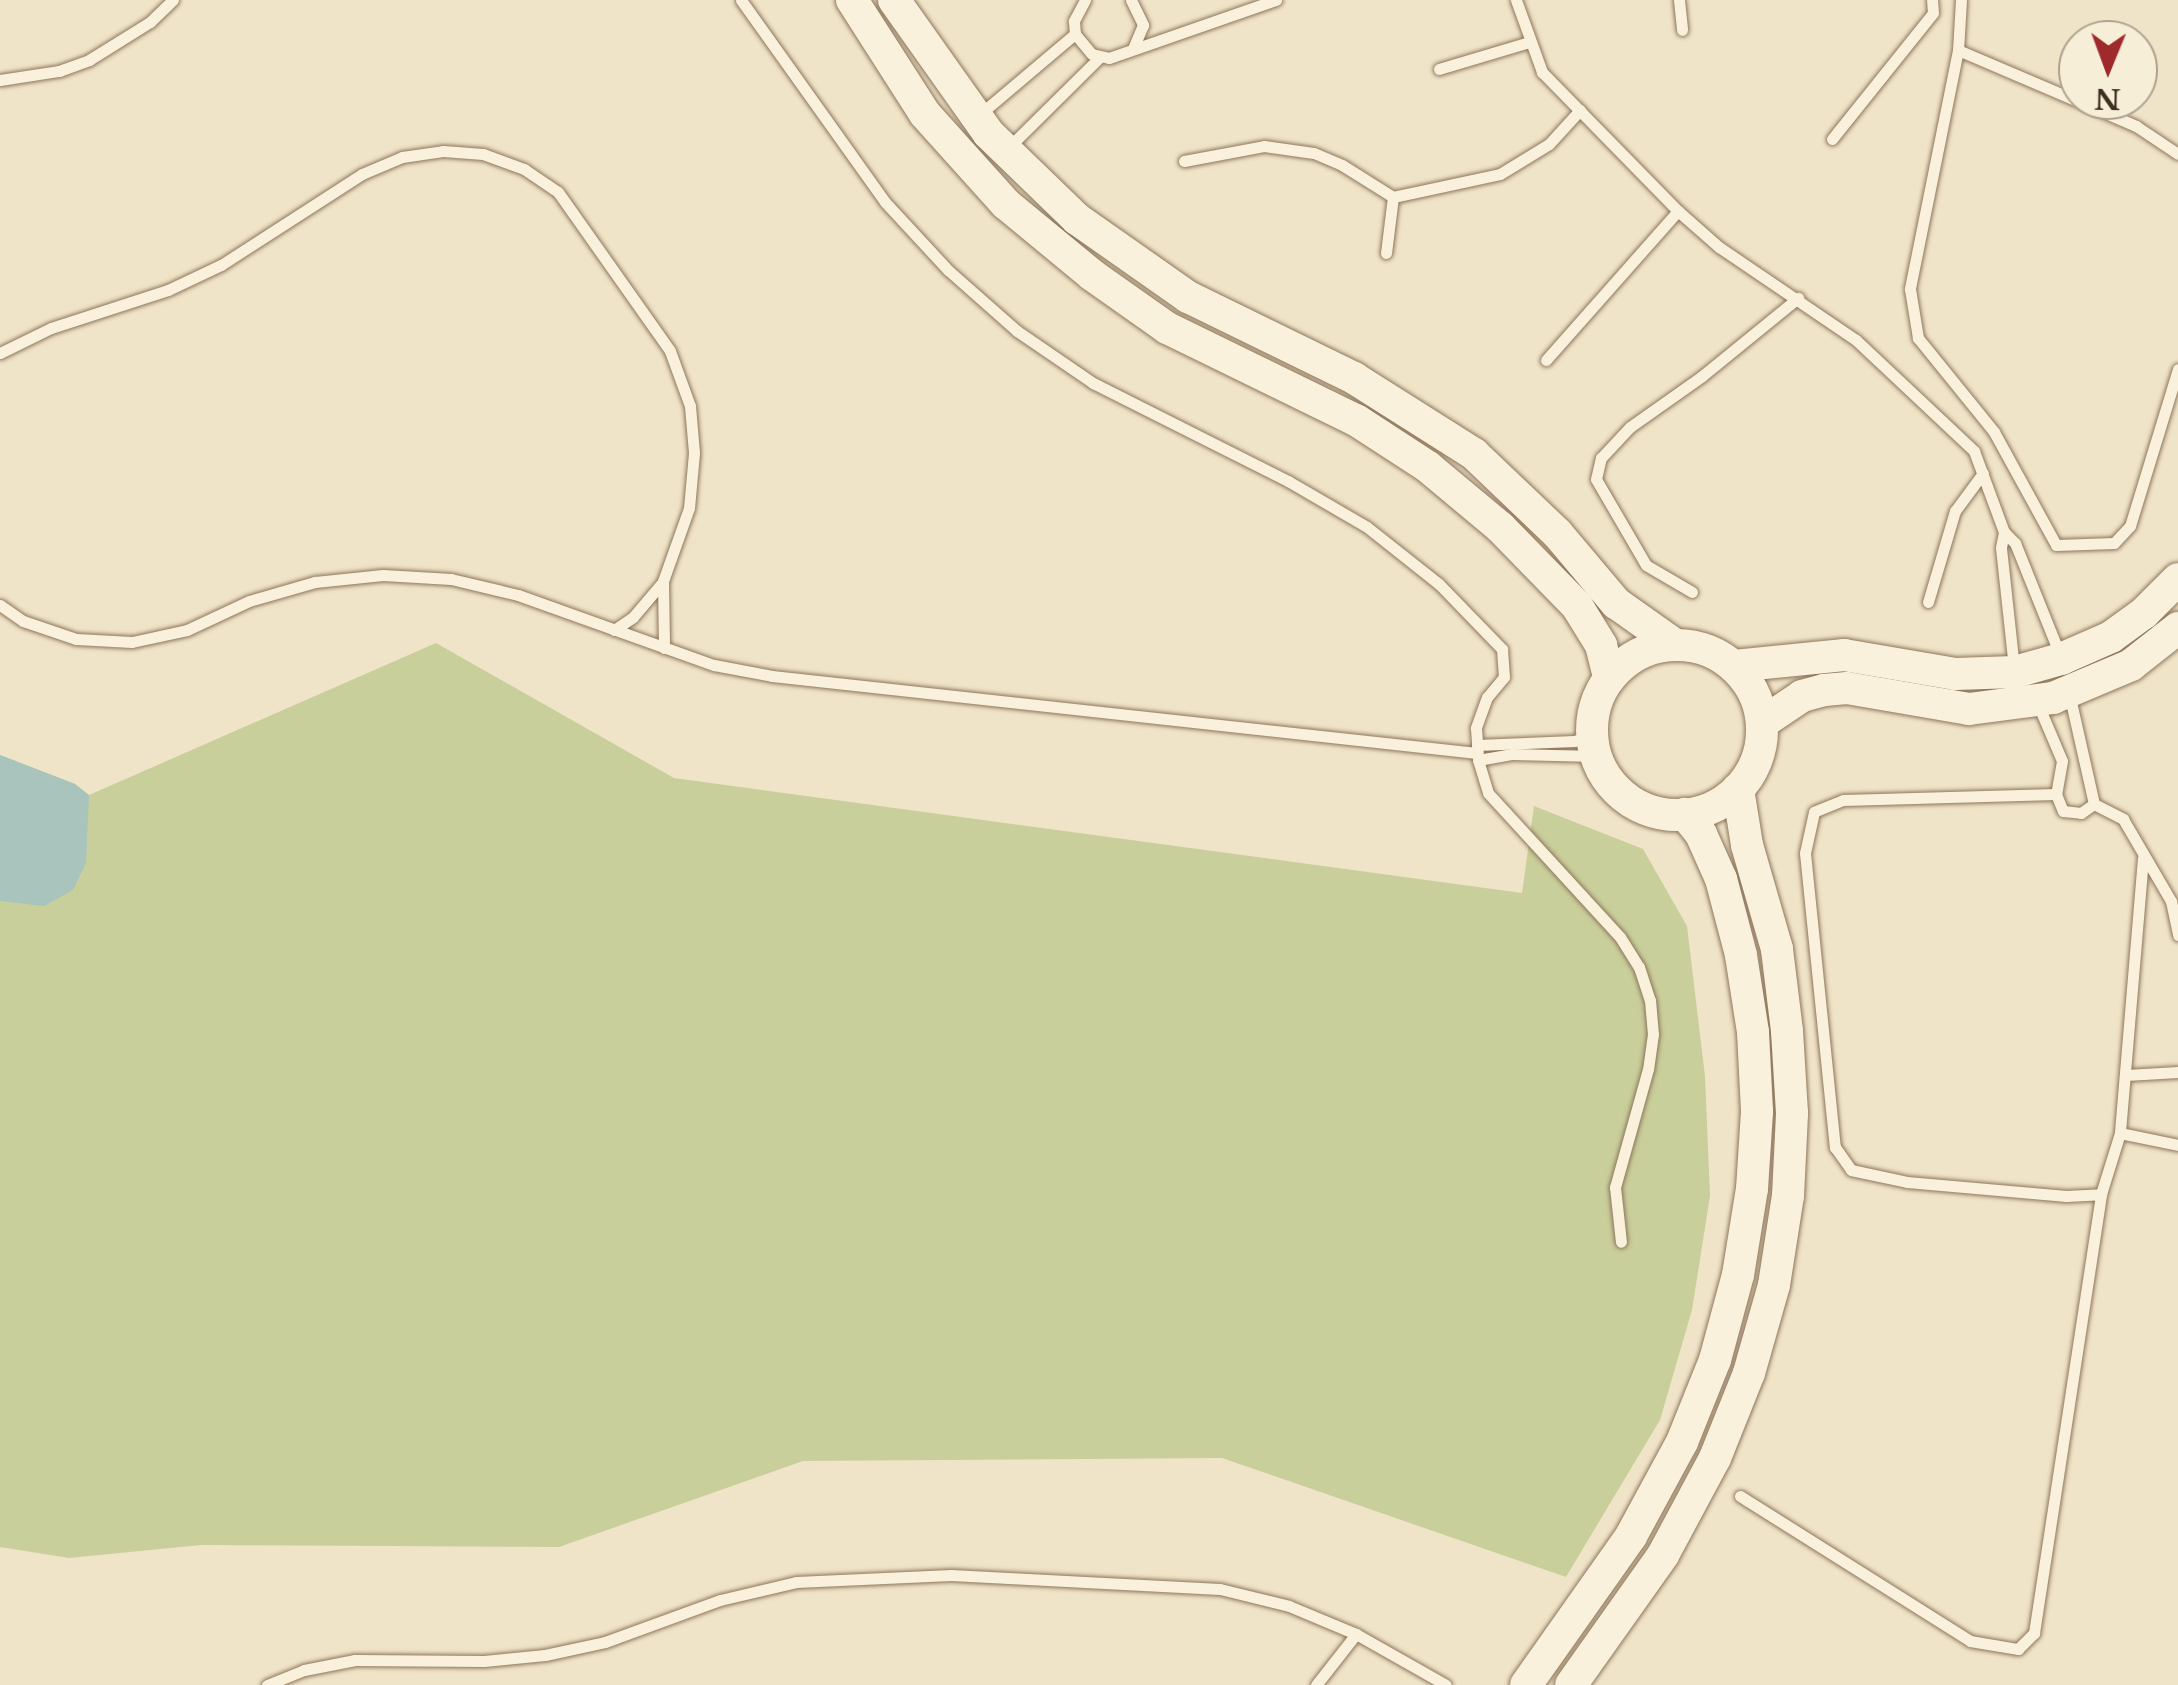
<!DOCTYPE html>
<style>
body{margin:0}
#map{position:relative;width:2178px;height:1685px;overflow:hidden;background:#f0e4c8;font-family:"Libre Baskerville",serif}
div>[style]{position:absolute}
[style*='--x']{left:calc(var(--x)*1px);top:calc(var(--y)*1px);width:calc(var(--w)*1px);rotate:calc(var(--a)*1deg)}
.green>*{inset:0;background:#c9cf9b}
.water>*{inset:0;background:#a9c4bc}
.roads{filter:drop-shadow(0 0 2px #8d765c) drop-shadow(0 0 2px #8d765c)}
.lane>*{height:11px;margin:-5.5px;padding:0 5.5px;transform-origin:5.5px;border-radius:5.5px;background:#faf1dc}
.secondary>*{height:32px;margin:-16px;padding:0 16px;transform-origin:16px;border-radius:16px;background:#faf1dc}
.secondary>.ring{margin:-16px;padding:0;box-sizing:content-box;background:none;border:32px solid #faf1dc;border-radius:50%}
span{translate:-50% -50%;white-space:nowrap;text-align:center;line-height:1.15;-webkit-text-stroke:10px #f7eed8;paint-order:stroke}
.north{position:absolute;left:2058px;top:20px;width:100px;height:100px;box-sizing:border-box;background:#f7eed8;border:2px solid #ada18e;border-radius:50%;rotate:181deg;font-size:28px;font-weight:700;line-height:40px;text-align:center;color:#3d2e20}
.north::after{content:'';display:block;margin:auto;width:35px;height:45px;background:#9e2a2b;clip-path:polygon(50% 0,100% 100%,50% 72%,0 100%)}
</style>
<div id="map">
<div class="green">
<i style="clip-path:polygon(436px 643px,674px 778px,1522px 893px,1534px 806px,1643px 849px,1687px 926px,1705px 1076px,1710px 1196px,1692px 1310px,1660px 1420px,1566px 1577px,1222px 1458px,803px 1461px,559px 1547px,201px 1545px,69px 1558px,0 1547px,0 755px,75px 784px,89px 795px)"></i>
</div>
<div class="water">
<i style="clip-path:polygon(0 755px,75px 784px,89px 795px,86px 863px,73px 890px,44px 906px,0 901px)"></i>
</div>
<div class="roads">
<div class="lane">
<i style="--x:741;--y:0;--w:248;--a:54.5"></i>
<i style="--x:885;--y:202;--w:93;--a:47.2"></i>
<i style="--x:948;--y:270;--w:92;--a:41.5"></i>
<i style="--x:1017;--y:331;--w:92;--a:34.4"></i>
<i style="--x:1093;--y:383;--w:218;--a:26.7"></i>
<i style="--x:1288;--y:481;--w:91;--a:30.2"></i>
<i style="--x:1367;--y:527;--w:92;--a:38.4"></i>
<i style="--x:1439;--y:584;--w:91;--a:45.9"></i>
<i style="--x:1502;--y:649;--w:28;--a:86"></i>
<i style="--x:1504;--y:677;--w:26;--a:130"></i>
<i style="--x:1487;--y:697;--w:33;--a:110"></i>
<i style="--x:1476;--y:728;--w:32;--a:86"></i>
<i style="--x:1478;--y:760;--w:34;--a:73"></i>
<i style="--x:1488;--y:793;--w:195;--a:47.5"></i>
<i style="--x:1620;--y:937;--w:36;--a:58"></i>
<i style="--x:1639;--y:967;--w:35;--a:72"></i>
<i style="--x:1650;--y:1000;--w:34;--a:85"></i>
<i style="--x:1653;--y:1034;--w:35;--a:98"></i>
<i style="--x:1648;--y:1069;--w:123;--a:105.6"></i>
<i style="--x:1615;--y:1187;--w:55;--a:83.8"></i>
<i style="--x:1085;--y:0;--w:24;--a:118"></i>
<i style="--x:1074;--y:21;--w:13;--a:86"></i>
<i style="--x:1075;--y:34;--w:26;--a:50"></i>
<i style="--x:1092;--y:54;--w:17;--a:13"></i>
<i style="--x:1109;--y:58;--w:177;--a:-19.2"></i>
<i style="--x:1131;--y:0;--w:28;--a:64"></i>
<i style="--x:1143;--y:25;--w:25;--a:113"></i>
<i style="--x:1516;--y:0;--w:77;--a:70.1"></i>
<i style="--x:1542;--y:72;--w:194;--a:45.6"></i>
<i style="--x:1678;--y:211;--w:55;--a:41.3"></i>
<i style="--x:1719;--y:247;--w:166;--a:34.2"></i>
<i style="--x:1856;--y:340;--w:162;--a:43.2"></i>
<i style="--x:1974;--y:451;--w:86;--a:69.7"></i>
<i style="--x:2004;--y:532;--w:16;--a:45"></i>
<i style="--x:2015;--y:543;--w:121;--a:68.1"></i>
<i style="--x:1679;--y:0;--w:30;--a:84"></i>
<i style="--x:1961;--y:0;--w:50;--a:93.4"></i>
<i style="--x:1958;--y:50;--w:244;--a:101.4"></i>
<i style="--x:1910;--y:289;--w:50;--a:80.7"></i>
<i style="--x:1918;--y:338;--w:121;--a:51"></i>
<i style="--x:1994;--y:432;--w:129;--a:61.2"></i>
<i style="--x:2056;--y:545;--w:58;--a:-2"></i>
<i style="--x:2114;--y:543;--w:23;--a:-47"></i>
<i style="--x:2130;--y:526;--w:164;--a:-73"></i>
<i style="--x:1958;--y:50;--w:194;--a:23.1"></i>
<i style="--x:2136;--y:126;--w:50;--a:33.7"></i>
<i style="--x:1439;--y:69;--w:94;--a:-16.7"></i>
<i style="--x:0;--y:80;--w:60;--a:-8.7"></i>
<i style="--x:59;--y:71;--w:32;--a:-20"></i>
<i style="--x:89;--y:60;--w:72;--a:-31.9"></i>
<i style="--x:150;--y:22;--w:32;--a:-44"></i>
<i style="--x:979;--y:115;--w:126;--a:-40.2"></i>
<i style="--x:1832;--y:139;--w:161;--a:-51.3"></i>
<i style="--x:1933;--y:13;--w:13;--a:-94"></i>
<i style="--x:1009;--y:147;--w:128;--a:-44.7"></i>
<i style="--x:1184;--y:161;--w:81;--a:-10.6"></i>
<i style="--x:1264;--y:146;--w:50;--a:8"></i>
<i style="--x:1314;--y:153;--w:30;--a:23"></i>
<i style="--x:1342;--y:165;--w:60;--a:32.1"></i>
<i style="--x:1386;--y:253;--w:56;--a:-82.9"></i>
<i style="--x:1393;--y:197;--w:109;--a:-12.1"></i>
<i style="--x:1500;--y:174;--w:57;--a:-31.5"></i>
<i style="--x:1549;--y:144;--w:46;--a:-47.6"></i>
<i style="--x:0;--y:353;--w:57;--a:-26.1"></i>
<i style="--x:51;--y:328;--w:123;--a:-18"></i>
<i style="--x:168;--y:290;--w:59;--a:-25.3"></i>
<i style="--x:221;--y:265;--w:168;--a:-32.8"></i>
<i style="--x:362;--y:174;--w:43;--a:-23"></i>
<i style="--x:402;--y:157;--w:41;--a:-8.3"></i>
<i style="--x:443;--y:151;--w:40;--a:4.3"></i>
<i style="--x:483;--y:154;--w:44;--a:20.1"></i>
<i style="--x:524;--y:169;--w:41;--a:34.1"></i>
<i style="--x:558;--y:192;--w:194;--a:54.8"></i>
<i style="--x:670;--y:351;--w:59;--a:70"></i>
<i style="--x:690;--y:406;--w:47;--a:85.1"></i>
<i style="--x:694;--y:453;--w:55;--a:95.2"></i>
<i style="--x:689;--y:508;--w:77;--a:109.6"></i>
<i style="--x:663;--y:581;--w:67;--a:89.1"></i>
<i style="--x:1546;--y:360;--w:199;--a:-48.5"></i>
<i style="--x:2004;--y:532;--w:16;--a:101"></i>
<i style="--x:2001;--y:548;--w:120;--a:83.8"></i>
<i style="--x:1692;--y:592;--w:53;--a:-149.6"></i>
<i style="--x:1646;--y:565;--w:99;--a:-120.2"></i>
<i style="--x:1596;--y:479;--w:22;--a:-77"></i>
<i style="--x:1601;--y:458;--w:42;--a:-46.9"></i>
<i style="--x:1630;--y:427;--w:88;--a:-35.3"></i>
<i style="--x:1702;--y:376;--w:124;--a:-39.1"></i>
<i style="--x:1928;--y:602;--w:95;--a:-73.5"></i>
<i style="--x:1955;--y:511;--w:47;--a:-53.6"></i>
<i style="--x:0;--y:605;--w:28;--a:35"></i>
<i style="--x:23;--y:621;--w:56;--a:18.8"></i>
<i style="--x:76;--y:639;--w:56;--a:3.1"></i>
<i style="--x:132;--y:642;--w:56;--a:-12.3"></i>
<i style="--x:187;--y:630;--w:68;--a:-25.1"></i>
<i style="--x:249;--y:601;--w:69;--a:-16.1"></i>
<i style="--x:315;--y:582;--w:68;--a:-5.9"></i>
<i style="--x:383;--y:575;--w:68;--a:3.4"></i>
<i style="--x:451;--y:579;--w:69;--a:13.4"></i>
<i style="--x:518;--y:595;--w:208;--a:19.7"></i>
<i style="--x:714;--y:665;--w:59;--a:10.7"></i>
<i style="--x:772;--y:676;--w:709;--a:6.23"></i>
<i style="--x:614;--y:630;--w:23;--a:-34"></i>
<i style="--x:633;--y:617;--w:43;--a:-49.7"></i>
<i style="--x:2069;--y:693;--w:114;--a:77.3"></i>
<i style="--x:2094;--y:804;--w:33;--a:27"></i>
<i style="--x:2123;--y:819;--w:95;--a:59.7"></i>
<i style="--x:2171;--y:901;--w:35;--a:78"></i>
<i style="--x:2037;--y:702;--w:64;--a:67"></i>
<i style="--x:2062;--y:761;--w:34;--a:100"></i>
<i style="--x:2056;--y:794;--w:18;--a:68"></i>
<i style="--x:2063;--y:811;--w:18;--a:6"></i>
<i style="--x:2081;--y:813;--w:16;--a:-35"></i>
<i style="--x:1477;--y:745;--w:97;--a:-2.4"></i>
<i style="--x:1574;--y:741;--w:19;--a:-16"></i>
<i style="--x:1478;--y:760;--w:35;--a:-10"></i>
<i style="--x:1512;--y:754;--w:84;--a:1.4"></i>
<i style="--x:2056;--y:794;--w:213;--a:178.4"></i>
<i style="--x:1843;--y:800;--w:31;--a:158"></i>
<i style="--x:1814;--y:812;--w:42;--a:102.4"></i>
<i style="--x:1805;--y:853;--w:296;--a:84.2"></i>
<i style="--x:1835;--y:1147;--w:28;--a:55"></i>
<i style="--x:1851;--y:1170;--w:57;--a:12.1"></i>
<i style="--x:1907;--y:1182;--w:160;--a:5"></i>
<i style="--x:2066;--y:1196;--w:35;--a:-3"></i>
<i style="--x:2101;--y:1194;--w:64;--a:-72.7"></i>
<i style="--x:2143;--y:858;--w:276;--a:94.8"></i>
<i style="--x:2120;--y:1133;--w:59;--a:11.7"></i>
<i style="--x:2126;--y:1075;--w:52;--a:-3.3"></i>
<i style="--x:1740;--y:1496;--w:272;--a:32.2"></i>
<i style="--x:1970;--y:1641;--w:49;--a:9.5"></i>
<i style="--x:2018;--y:1649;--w:23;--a:-45"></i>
<i style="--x:2034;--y:1633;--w:444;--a:-81.3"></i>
<i style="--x:267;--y:1685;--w:40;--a:-22"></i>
<i style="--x:304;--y:1670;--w:52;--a:-11.1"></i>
<i style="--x:355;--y:1660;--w:129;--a:0.4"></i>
<i style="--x:484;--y:1661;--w:61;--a:-5.6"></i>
<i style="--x:545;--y:1655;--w:61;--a:-12.2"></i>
<i style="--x:605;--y:1642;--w:122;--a:-20.1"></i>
<i style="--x:720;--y:1600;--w:78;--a:-13.3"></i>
<i style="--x:796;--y:1582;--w:155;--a:-2.6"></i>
<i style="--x:951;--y:1575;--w:269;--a:3"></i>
<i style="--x:1220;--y:1589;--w:71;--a:13.8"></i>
<i style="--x:1289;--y:1606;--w:73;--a:22.7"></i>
<i style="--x:1356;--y:1634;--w:103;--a:29.5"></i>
<i style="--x:1316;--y:1685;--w:65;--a:-51.9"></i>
</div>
<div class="secondary">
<i style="--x:852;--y:0;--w:135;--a:57.4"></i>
<i style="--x:925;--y:114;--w:121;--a:48"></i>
<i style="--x:1006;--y:204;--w:112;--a:39.5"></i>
<i style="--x:1092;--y:275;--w:92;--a:35.2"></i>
<i style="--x:1167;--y:328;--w:210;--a:26"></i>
<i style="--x:1356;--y:420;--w:86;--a:33.1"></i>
<i style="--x:1428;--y:467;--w:94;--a:39.8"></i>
<i style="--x:1500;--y:527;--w:110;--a:45.7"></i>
<i style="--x:1577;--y:606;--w:46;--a:58.4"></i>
<i style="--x:1601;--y:645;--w:34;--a:76"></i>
<i style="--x:894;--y:0;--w:163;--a:54.7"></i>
<i style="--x:988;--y:133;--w:124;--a:44"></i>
<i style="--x:1077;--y:219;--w:136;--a:35.1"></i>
<i style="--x:1188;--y:297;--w:185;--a:26"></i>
<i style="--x:1354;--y:378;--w:142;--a:32.3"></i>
<i style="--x:1474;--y:454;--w:115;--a:43.6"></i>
<i style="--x:1557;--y:533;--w:92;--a:49.9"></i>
<i style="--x:1616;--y:603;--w:71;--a:35.3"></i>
<i class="ring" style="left:1592px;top:645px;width:138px;height:138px"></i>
<i style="--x:1734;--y:666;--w:111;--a:-5.7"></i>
<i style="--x:1844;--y:655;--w:113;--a:9.7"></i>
<i style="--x:1955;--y:674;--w:60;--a:-1.9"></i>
<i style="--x:2015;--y:672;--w:48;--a:-15.8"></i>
<i style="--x:2061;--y:659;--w:55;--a:-23.7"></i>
<i style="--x:2111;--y:637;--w:41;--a:-36"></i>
<i style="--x:2144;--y:613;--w:48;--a:-45"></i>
<i style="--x:1762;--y:723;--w:48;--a:-34"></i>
<i style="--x:1802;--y:696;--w:23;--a:-15"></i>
<i style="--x:1824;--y:690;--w:23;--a:-5"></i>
<i style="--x:1847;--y:688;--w:124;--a:9.8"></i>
<i style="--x:1969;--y:709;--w:85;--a:-7.5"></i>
<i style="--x:2053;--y:698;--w:85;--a:-22.9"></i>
<i style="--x:2131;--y:665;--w:60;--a:-38.2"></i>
<i style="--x:1526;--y:1685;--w:182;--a:-54.8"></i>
<i style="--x:1631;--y:1536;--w:107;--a:-61.5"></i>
<i style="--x:1682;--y:1442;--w:88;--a:-68.1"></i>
<i style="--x:1715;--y:1360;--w:88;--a:-74.9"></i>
<i style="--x:1738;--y:1275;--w:87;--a:-80.8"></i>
<i style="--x:1752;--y:1189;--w:78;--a:-86.3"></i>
<i style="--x:1757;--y:1111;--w:79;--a:-92.9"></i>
<i style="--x:1753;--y:1032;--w:78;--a:-98.9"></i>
<i style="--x:1741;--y:955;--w:79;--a:-104.7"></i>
<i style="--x:1721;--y:879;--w:49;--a:-114"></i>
<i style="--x:1701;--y:834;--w:26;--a:-129"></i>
<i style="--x:1571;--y:1685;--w:159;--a:-54.7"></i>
<i style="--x:1663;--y:1555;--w:110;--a:-61.8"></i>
<i style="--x:1715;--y:1458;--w:92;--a:-68.2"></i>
<i style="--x:1749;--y:1373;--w:91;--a:-74.1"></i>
<i style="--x:1774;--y:1285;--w:90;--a:-81.1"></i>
<i style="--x:1788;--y:1196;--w:83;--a:-87.2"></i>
<i style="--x:1792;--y:1113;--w:82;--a:-93.5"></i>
<i style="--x:1787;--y:1031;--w:83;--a:-97"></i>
<i style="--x:1777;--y:949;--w:108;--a:-106.1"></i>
<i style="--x:1747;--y:845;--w:57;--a:-99.1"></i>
</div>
</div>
<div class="north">N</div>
</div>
